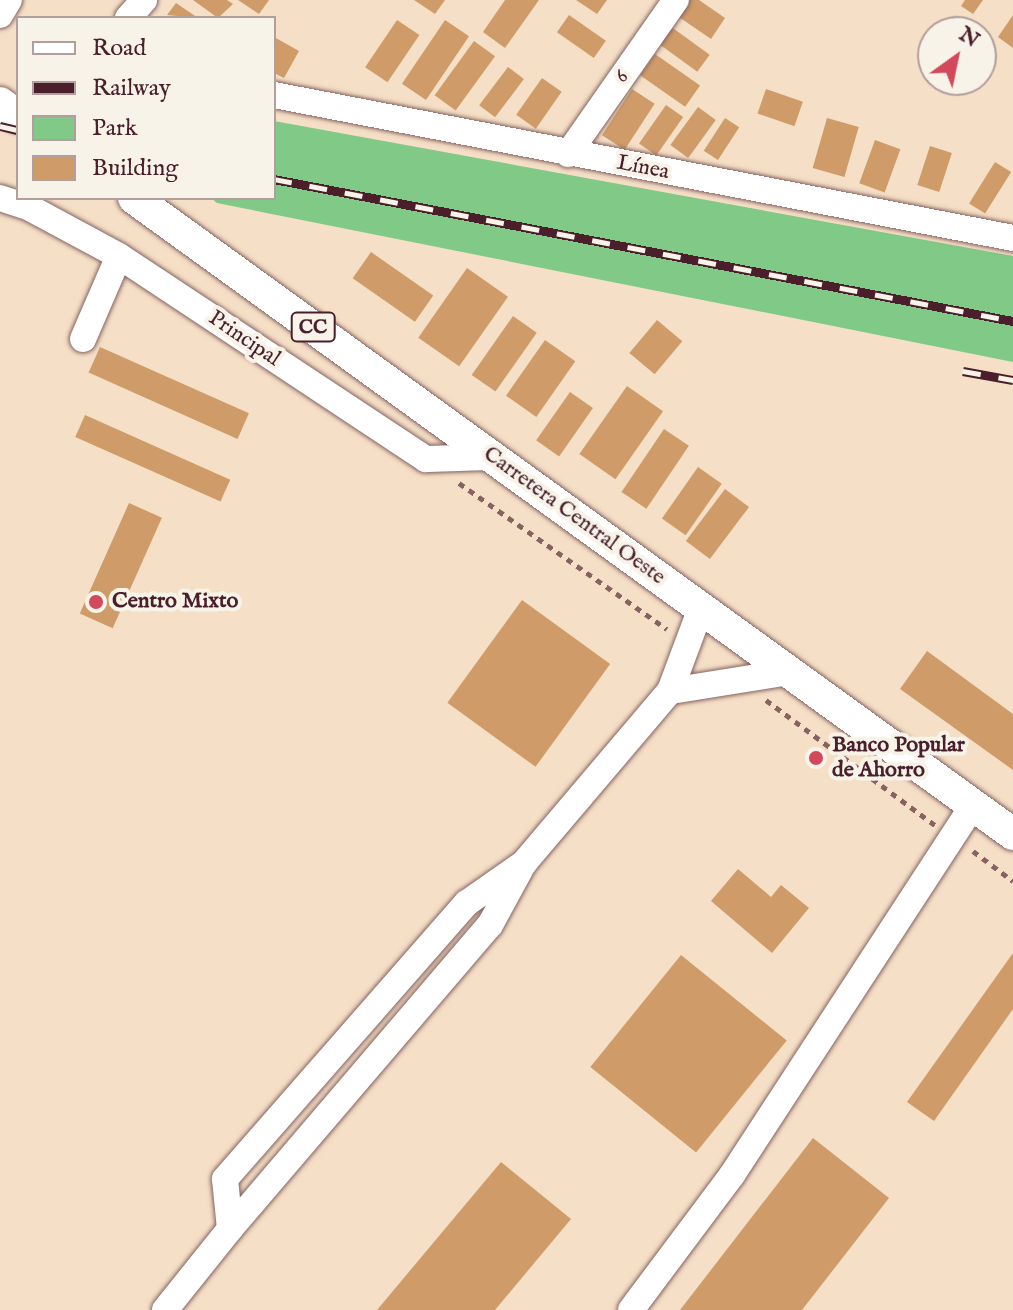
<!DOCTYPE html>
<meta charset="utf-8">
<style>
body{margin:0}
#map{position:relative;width:1013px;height:1310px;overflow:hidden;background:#f5dfc6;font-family:"IM FELL English",serif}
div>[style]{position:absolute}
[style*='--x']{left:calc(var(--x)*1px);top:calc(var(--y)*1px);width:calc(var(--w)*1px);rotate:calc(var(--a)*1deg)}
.green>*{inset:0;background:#80c986}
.building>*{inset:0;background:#cf9c69;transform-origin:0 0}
.path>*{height:5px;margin-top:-2.5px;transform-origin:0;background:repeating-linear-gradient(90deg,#866261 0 6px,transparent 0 12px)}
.roads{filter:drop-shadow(0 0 2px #866261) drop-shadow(0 0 2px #866261)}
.minor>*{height:26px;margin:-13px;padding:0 13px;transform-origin:13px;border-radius:13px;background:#fff}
.major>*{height:32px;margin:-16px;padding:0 16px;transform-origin:16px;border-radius:16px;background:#fff}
.rail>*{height:9px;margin-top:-4.5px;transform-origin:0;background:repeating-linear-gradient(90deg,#f7f3e8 0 18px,#4a1f2b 0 36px);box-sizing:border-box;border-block:2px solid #4a1f2b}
.dots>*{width:22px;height:22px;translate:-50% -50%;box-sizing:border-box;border:4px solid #f7f3e8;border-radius:50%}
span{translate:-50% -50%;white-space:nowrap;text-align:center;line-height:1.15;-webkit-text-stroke:8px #f7f3e8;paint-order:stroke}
.shield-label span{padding:2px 6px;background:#f7f3e8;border:2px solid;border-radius:6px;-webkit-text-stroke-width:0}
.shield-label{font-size:20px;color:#4a1f2b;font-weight:700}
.street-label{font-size:22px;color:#4a1f2b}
.poi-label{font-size:22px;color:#4a1f2b;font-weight:700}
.left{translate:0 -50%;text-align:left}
.legend{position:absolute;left:16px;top:16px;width:260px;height:184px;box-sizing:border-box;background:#f7f3e8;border:2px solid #b29e9c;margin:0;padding:10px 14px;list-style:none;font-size:24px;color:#4a1f2b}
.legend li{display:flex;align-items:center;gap:16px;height:40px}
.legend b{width:40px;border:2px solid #b29e9c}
.north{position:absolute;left:917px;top:16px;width:80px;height:80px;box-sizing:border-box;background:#f7f3e8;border:2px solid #b29e9c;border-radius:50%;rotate:33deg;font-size:22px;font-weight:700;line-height:32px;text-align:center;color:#4a1f2b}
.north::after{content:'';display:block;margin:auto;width:28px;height:36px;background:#d1495b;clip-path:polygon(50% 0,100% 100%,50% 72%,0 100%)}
</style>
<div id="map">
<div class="green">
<i style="clip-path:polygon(274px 121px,1013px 256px,1013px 362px,217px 203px,211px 198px,274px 198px)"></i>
</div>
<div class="building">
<i style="clip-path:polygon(193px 0,227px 0,233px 4px,218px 18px)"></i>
<i style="clip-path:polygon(238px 0,269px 0,259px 14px)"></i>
<i style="clip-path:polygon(414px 0,445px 0,435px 14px)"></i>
<i style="clip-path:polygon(505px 0,539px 0,505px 48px,483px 32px)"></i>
<i style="clip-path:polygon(576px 0,607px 0,597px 14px)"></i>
<i style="clip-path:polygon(687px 0,699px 0,725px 18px,711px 39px,676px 15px)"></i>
<i style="clip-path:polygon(965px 0,983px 0,973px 14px,961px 6px)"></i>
<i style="clip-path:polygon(176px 3px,198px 18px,167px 15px)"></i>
<i style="left:569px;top:15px;width:45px;height:21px;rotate:35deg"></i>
<i style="clip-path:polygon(1013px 15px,1013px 48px,998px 37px)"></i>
<i style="left:397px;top:20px;width:27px;height:57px;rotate:34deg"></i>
<i style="left:445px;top:20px;width:29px;height:77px;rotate:34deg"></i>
<i style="left:670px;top:26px;width:49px;height:21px;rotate:36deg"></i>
<i style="clip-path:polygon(274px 37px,299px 51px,284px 78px,274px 73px)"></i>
<i style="left:474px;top:41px;width:26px;height:67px;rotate:36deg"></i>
<i style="left:655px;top:54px;width:55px;height:26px;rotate:35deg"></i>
<i style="left:508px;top:67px;width:20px;height:48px;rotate:37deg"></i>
<i style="left:542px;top:78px;width:24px;height:45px;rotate:35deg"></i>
<i style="left:632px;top:89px;width:27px;height:55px;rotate:33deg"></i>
<i style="left:766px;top:89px;width:39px;height:26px;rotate:19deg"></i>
<i style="left:666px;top:105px;width:21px;height:47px;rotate:35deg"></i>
<i style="left:698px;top:107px;width:22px;height:47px;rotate:36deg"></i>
<i style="left:725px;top:118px;width:17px;height:39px;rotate:33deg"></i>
<i style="left:827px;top:118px;width:33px;height:52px;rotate:16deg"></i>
<i style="left:875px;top:140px;width:27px;height:46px;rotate:20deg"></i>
<i style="left:930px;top:146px;width:23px;height:41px;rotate:18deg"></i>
<i style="left:995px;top:162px;width:19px;height:49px;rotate:32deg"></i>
<i style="left:371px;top:252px;width:76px;height:32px;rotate:35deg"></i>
<i style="left:467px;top:268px;width:50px;height:85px;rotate:35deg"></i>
<i style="left:513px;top:316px;width:29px;height:72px;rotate:35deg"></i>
<i style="left:657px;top:320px;width:33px;height:43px;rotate:40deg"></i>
<i style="left:545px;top:340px;width:37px;height:68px;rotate:35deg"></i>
<i style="left:100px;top:347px;width:163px;height:28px;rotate:24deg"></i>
<i style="left:627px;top:386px;width:44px;height:83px;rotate:35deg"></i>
<i style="left:570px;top:392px;width:28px;height:59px;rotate:35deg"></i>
<i style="left:85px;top:415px;width:159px;height:24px;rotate:24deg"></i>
<i style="left:664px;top:429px;width:30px;height:76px;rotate:34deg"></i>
<i style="left:698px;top:467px;width:29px;height:63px;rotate:35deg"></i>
<i style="left:725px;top:489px;width:30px;height:65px;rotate:37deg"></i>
<i style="left:129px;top:503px;width:36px;height:121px;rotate:24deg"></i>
<i style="left:522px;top:600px;width:109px;height:127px;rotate:36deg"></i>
<i style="clip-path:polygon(927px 651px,1013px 714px,1013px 770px,900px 689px)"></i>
<i style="clip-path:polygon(738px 869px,771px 897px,781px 885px,809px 908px,772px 953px,711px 901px)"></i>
<i style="clip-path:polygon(1013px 953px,1013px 1009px,934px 1121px,907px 1102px)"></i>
<i style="left:681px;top:955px;width:136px;height:144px;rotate:39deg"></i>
<i style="clip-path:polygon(813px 1138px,889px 1198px,802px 1310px,680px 1310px)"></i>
<i style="clip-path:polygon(501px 1162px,571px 1219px,495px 1310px,377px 1310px)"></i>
</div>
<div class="path">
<i style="--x:459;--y:483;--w:254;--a:35.1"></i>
<i style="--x:766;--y:700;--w:210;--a:36.5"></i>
<i style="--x:973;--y:851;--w:50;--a:36.9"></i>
</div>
<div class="roads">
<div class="minor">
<i style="--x:0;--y:15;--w:17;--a:-59"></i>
<i style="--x:128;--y:18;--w:24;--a:-48"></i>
<i style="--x:274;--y:95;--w:753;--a:10.95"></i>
<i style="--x:568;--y:154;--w:188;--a:-55"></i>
<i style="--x:0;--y:198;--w:32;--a:18"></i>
<i style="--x:30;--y:208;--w:101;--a:28.3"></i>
<i style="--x:119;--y:256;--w:368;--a:33.5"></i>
<i style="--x:426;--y:459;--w:65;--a:-1.8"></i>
<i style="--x:83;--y:339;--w:90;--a:-66.6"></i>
<i style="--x:670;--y:691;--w:121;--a:-9.1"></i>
<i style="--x:230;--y:1229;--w:400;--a:-49.5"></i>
<i style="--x:490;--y:925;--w:63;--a:-61.4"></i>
<i style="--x:165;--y:1310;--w:104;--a:-51.3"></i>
<i style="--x:230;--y:1229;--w:50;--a:-95.7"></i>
<i style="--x:225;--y:1179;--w:367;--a:-48.8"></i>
<i style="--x:467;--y:903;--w:70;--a:-35.1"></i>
<i style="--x:524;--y:863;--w:226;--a:-49.7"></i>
<i style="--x:670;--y:691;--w:89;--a:-69.5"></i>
<i style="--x:631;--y:1310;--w:169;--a:-53.2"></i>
<i style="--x:732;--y:1175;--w:441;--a:-56.9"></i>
</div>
<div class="major">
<i style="--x:0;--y:103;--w:22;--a:36"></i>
<i style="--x:134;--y:198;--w:1085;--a:35.89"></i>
</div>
</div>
<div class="rail">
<i style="--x:0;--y:126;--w:18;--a:13"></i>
<i style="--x:274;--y:179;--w:753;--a:10.88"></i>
<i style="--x:963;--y:371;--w:51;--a:10.2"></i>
</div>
<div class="dots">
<i style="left:96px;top:602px;background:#d1495b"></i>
<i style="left:816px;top:758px;background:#d1495b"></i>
</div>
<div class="shield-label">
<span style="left:313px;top:327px">CC</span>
</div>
<div class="street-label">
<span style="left:622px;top:77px;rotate:-55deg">6</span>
<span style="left:643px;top:168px;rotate:11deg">Línea</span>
<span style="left:244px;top:339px;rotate:34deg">Principal</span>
<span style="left:574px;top:516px;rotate:36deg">Carretera Central Oeste</span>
</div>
<div class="poi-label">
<span class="left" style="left:112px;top:602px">Centro Mixto</span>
<span class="left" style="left:832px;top:758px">Banco Popular<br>de Ahorro</span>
</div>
<ul class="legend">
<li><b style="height:10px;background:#fff"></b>Road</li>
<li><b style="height:10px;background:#4a1f2b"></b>Railway</li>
<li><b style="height:22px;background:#80c986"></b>Park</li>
<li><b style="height:22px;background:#cf9c69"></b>Building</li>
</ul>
<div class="north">N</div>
</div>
